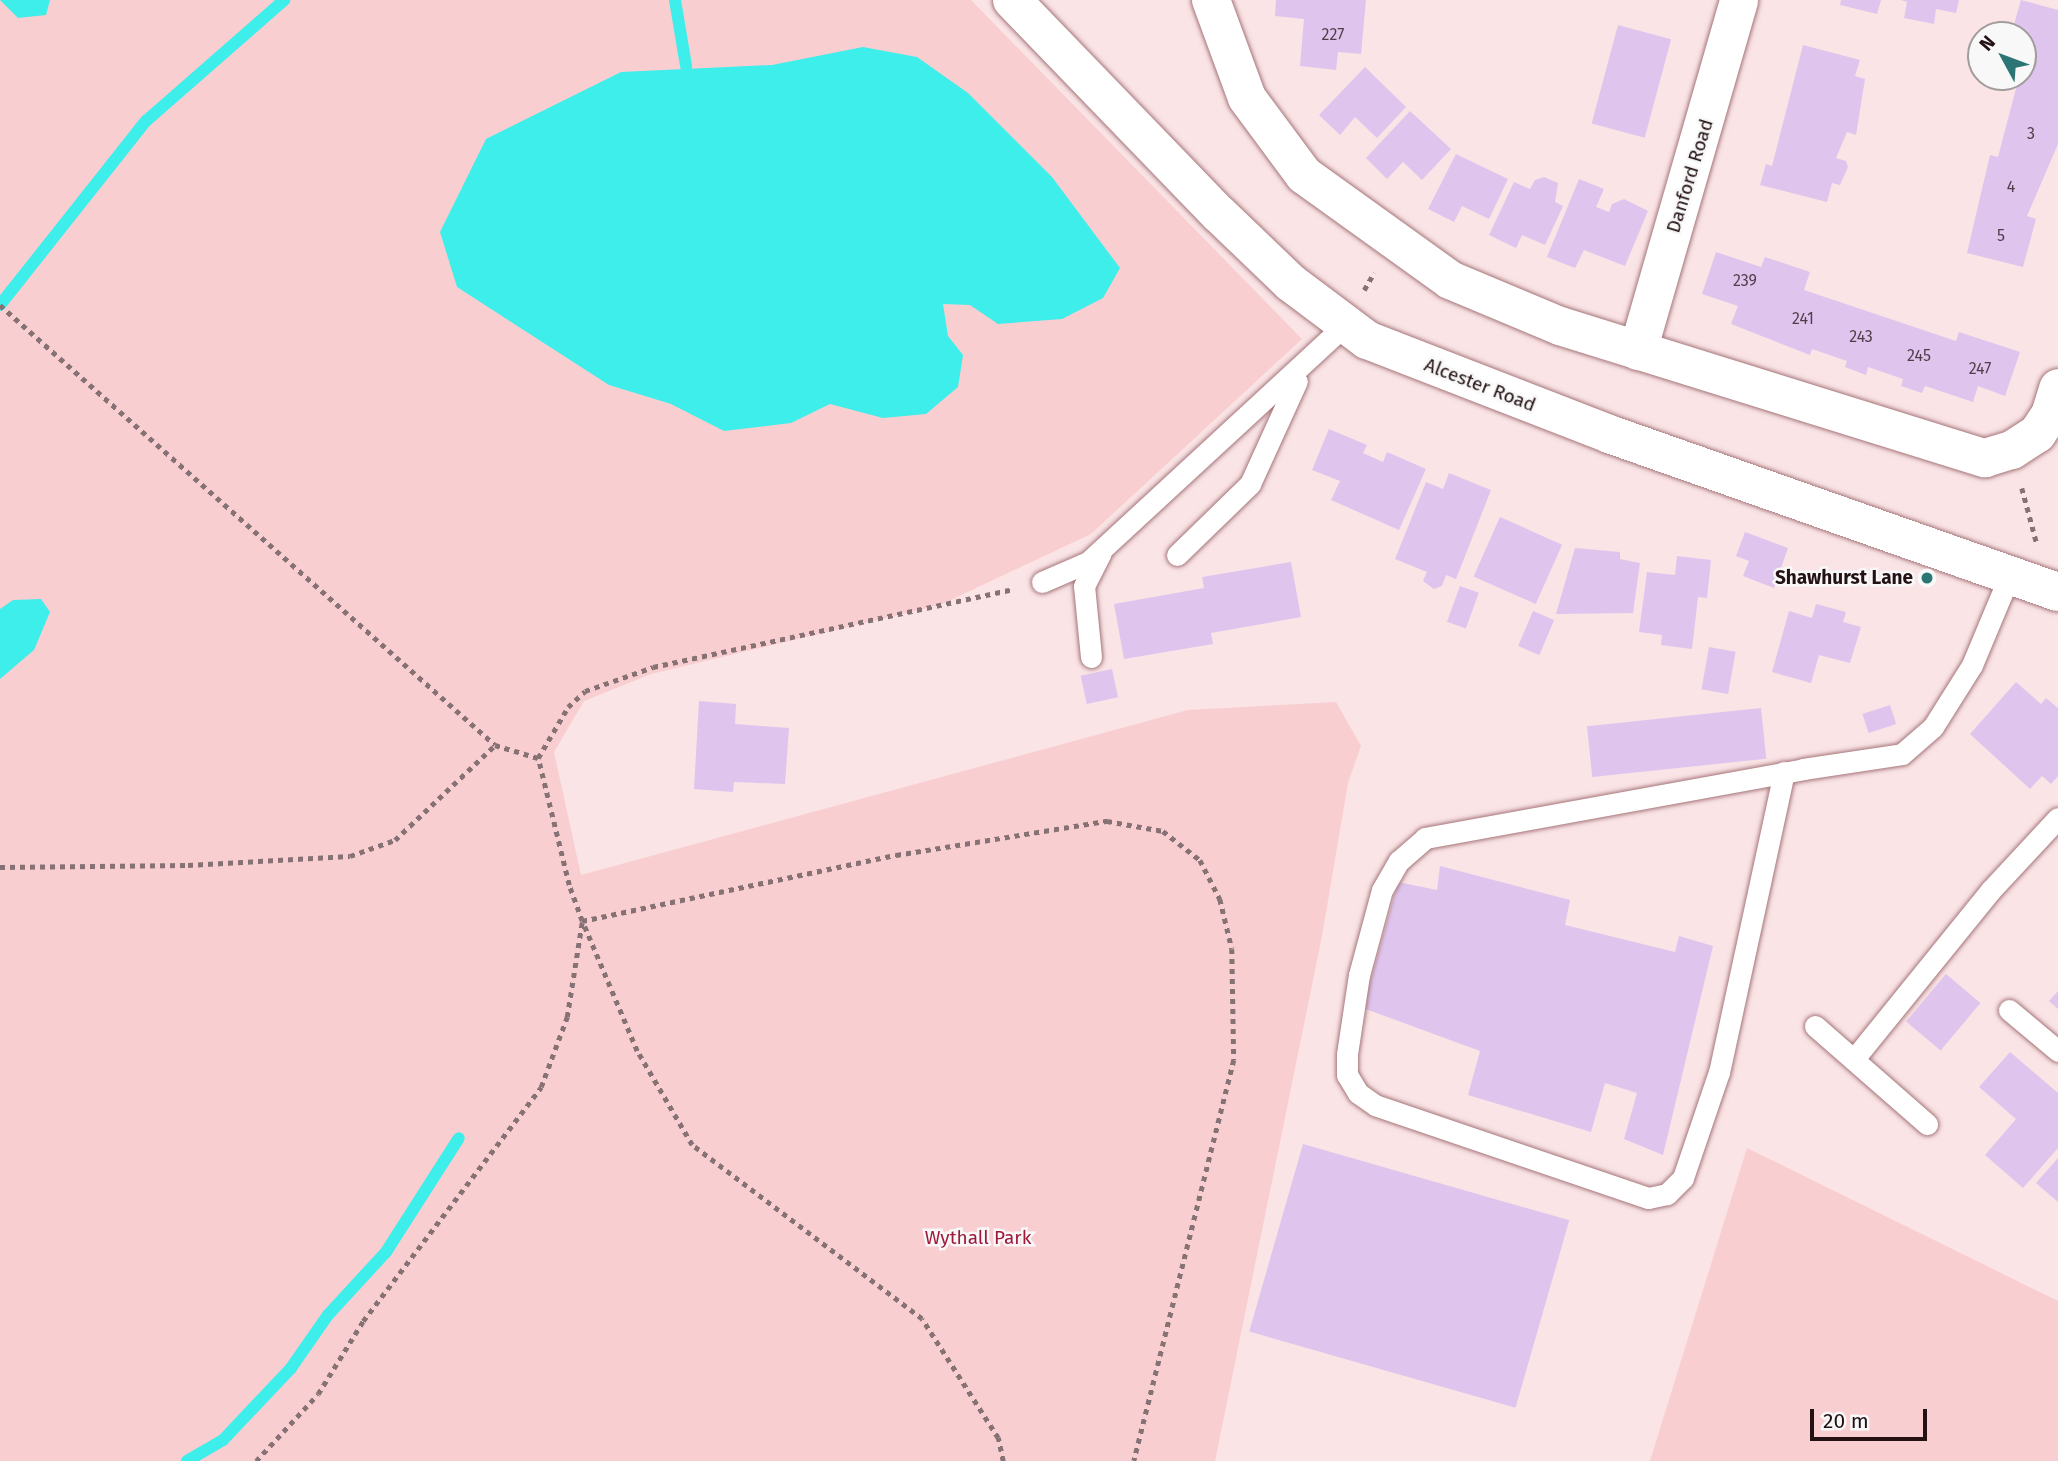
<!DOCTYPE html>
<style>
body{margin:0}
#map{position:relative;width:2058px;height:1461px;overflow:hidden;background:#fae4e6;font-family:"Fira Sans",sans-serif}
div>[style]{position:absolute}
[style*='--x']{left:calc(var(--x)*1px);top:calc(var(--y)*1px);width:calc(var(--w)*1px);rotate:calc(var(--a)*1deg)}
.green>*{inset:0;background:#f9ced1}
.water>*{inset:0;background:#3deeeb}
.stream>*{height:12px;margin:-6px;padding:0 6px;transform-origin:6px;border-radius:6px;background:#3deeeb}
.building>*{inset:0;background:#dfc5ee;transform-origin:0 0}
.path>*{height:4.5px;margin-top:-2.25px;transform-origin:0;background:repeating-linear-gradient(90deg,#867274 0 5px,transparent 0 10px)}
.roads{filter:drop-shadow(0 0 2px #a57579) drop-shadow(0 0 2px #a57579)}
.service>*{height:21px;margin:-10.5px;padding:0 10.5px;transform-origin:10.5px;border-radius:10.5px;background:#fff}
.minor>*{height:38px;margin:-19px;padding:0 19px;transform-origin:19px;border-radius:19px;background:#fff}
.tertiary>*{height:38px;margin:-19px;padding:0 19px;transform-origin:19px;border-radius:19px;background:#fff}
.dots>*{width:19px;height:19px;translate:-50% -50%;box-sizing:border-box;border:4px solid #f8f8f8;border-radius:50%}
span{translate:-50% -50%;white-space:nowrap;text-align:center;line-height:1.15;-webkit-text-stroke:5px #f8f8f8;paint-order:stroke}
.number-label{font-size:16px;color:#523e4a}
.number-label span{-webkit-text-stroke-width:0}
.street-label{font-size:19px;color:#231113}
.poi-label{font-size:19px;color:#231113;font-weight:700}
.right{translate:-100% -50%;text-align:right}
.park-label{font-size:19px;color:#9e183b}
.north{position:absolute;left:1967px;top:21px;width:70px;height:70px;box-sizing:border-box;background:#f8f8f8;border:2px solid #a39c9c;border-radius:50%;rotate:311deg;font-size:19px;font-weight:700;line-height:28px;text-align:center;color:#231113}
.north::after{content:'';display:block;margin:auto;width:24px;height:32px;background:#2b7574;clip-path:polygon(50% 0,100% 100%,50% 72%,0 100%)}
.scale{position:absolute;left:1810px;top:1409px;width:117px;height:32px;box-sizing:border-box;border:4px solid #231113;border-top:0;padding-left:9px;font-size:21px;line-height:24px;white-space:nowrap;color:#231113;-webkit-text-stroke:5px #f8f8f8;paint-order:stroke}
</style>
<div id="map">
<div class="green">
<i style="clip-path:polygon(0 0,971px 0,1302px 339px,1091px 534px,940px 605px,651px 674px,584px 701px,554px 752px,581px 875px,1188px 710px,1336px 702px,1361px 746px,1348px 783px,1322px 936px,1215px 1461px,0 1461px)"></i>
<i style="clip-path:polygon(1747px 1148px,2058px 1301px,2058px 1461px,1650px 1461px)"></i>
</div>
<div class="water">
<i style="clip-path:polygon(0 0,50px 0,46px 15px,18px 18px)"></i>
<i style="clip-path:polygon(863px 47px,917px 57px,968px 93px,1052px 177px,1120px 268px,1103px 298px,1062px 319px,998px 324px,970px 305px,943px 304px,948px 336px,963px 355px,958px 387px,926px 414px,883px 418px,830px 404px,791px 423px,724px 431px,671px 404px,609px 385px,457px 287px,440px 232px,486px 139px,621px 72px,772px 65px)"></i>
<i style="clip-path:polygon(41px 599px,50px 612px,34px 650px,0 679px,0 609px,13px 600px)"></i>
</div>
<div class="stream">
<i style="--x:675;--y:0;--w:67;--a:80.5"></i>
<i style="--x:0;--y:305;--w:235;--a:-51.6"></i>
<i style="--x:146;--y:121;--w:184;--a:-41.2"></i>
<i style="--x:187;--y:1461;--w:42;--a:-30.3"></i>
<i style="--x:223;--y:1440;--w:99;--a:-46.6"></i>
<i style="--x:291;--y:1368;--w:65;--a:-55.1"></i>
<i style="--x:328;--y:1315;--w:86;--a:-47.4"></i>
<i style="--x:386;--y:1252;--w:135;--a:-57.4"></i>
</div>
<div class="building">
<i style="clip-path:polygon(1276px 0,1366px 0,1361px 54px,1338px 52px,1336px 70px,1300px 66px,1304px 19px,1275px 16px)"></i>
<i style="clip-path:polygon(1841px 0,1881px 0,1877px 14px,1840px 5px)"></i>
<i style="clip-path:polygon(1901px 0,1959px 0,1956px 13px,1936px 9px,1934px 24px,1904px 18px,1907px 2px)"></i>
<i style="clip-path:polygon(2021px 0,2058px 10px,2058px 144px,2027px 216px,2036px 219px,2023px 267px,1967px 253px,1990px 155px,1998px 157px,2019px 77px,2023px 77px,2023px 35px,2011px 35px)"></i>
<i style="left:1618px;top:25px;width:55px;height:102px;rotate:15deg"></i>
<i style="clip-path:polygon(1803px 45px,1860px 60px,1855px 76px,1865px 79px,1856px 135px,1847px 132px,1836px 158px,1846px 161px,1848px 167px,1840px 185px,1832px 183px,1827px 202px,1760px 185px,1766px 164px,1772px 166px)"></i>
<i style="clip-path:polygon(1365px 67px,1406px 107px,1377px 138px,1355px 117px,1340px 135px,1319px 115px)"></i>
<i style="clip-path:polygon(1410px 111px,1451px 149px,1422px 180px,1403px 162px,1387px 179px,1366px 158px)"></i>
<i style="clip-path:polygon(1456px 154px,1508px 179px,1489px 219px,1462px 206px,1454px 222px,1428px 209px)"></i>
<i style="clip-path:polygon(1544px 177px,1558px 183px,1555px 202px,1563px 206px,1545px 245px,1522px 235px,1516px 248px,1489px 235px,1514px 182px,1530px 189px,1535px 180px)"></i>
<i style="clip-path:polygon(1579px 179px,1604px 189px,1596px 207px,1609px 212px,1612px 204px,1624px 199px,1648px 211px,1625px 266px,1584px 250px,1575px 268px,1547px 257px)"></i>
<i style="clip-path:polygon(1716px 252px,1761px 267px,1765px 257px,1810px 272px,1804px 290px,1956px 341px,1959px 332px,2020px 352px,2005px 396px,1978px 386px,1973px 402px,1925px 386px,1922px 393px,1901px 386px,1903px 379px,1868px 367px,1866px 375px,1845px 367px,1847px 361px,1812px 349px,1810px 355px,1731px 324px,1738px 306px,1702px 294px)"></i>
<i style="clip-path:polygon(1329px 429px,1367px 445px,1363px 453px,1383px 462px,1387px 452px,1426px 469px,1399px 530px,1331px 500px,1340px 481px,1312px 470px)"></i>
<i style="clip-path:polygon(1449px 473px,1491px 490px,1456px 579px,1446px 575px,1442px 586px,1434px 589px,1423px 581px,1427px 572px,1395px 559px,1426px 482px,1443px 489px)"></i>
<i style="left:1500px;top:517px;width:68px;height:65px;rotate:24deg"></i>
<i style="clip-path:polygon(1745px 532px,1788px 548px,1774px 588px,1743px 576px,1749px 561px,1736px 556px)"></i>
<i style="clip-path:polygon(1575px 548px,1620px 552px,1620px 559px,1640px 563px,1633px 613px,1556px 614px)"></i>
<i style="clip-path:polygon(1677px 556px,1711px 560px,1707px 598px,1698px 597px,1692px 649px,1661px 645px,1662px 635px,1639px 632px,1647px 572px,1675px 575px)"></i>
<i style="clip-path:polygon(1291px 562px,1301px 617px,1211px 633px,1213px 644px,1124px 659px,1114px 604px,1204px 588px,1202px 577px)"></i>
<i style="left:1460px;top:586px;width:20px;height:38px;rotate:20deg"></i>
<i style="clip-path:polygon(1816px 604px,1846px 612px,1843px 622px,1861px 627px,1850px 663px,1819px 655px,1811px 683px,1772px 672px,1789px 611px,1812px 618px)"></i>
<i style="left:1533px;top:611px;width:23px;height:38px;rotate:23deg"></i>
<i style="left:1709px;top:647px;width:27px;height:43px;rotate:10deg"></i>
<i style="left:1112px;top:669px;width:29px;height:32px;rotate:78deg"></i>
<i style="clip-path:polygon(2016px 682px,2041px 704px,2046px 698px,2058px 708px,2058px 776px,2051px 784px,2042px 776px,2030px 789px,1970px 734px)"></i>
<i style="clip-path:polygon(699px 701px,736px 704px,735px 724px,789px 728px,785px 784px,734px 782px,733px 792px,694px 789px)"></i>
<i style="left:1890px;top:705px;width:20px;height:29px;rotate:72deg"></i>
<i style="left:1761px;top:708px;width:51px;height:175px;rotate:84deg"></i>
<i style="clip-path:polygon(1440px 866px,1570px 900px,1565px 925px,1675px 952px,1679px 936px,1713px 946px,1663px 1155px,1624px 1139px,1637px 1093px,1605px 1083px,1591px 1132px,1468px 1095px,1480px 1051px,1363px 1008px,1398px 882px,1437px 890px)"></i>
<i style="left:1946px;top:974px;width:45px;height:62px;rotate:40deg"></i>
<i style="clip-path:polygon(2058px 991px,2058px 1009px,2049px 1001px)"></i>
<i style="clip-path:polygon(2010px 1052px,2058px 1093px,2058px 1148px,2023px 1188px,1985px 1155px,2016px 1119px,1979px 1087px)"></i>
<i style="left:1303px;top:1144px;width:277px;height:195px;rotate:16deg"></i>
<i style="clip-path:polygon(2058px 1158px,2058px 1202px,2036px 1183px)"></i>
</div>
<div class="path">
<i style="--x:1364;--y:290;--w:20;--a:-60"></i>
<i style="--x:0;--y:305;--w:662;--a:41.63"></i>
<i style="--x:495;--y:745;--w:45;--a:16.8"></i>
<i style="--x:2022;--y:488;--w:58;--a:75"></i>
<i style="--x:0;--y:867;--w:188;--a:-0.6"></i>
<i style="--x:188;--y:865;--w:162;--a:-3.2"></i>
<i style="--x:350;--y:856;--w:48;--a:-19.6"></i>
<i style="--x:395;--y:840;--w:138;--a:-43.5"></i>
<i style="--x:582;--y:921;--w:321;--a:-11.9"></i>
<i style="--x:896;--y:855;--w:214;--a:-9.2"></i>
<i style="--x:1107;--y:821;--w:57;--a:10.1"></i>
<i style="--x:1163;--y:831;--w:47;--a:38.1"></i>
<i style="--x:1200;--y:860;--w:44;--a:62.9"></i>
<i style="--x:1220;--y:899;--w:51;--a:76.5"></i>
<i style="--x:1232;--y:949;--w:111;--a:89"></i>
<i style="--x:1234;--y:1060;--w:413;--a:104"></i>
<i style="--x:256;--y:1461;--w:91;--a:-47.2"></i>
<i style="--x:318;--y:1394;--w:86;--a:-58.3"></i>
<i style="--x:363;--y:1321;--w:294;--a:-52.7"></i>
<i style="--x:541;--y:1087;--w:75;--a:-69.6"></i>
<i style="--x:567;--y:1017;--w:96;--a:-81"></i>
<i style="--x:1003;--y:1461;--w:24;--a:-102"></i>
<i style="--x:998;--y:1438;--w:141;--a:-122.6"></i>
<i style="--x:922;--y:1319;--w:288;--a:-142.9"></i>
<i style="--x:692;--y:1145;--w:109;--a:-120.3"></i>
<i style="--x:637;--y:1051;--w:141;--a:-112.9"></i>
<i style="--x:582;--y:921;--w:38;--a:-110"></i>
<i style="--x:569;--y:885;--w:131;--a:-103.7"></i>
<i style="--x:538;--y:758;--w:59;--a:-59.5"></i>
<i style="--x:568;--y:707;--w:23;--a:-43"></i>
<i style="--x:585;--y:691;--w:72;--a:-19.4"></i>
<i style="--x:653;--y:667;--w:369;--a:-12.2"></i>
</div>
<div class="roads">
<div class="service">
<i style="--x:1177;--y:555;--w:102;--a:-44.2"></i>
<i style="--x:1250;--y:484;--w:113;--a:-65.5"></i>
<i style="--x:1042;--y:582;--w:50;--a:-23.5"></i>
<i style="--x:1088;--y:562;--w:350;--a:-42.7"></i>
<i style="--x:1091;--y:657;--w:71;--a:-95.6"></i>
<i style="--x:1084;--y:586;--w:37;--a:-63"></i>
<i style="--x:1784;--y:772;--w:307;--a:102.2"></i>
<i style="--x:1719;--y:1072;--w:112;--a:108.8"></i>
<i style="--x:1683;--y:1178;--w:23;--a:135"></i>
<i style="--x:1667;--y:1194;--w:19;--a:168"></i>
<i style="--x:1648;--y:1198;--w:288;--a:-161.2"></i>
<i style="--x:1375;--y:1105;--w:21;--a:-145"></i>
<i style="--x:1358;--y:1093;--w:21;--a:-121"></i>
<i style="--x:1347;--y:1075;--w:21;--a:-90"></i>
<i style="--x:1347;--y:1054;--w:80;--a:-81.4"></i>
<i style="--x:1359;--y:975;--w:88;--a:-74.9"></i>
<i style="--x:1382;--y:890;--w:34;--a:-60"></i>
<i style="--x:1399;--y:861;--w:35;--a:-41"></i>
<i style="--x:1425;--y:838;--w:384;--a:-10.3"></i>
<i style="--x:1803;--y:769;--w:100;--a:-8.6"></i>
<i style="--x:1902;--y:754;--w:41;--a:-41.1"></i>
<i style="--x:1933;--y:727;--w:73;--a:-57.8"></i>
<i style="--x:1972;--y:665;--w:99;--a:-67.3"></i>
<i style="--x:2009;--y:1010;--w:64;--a:39.9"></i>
<i style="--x:1815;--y:1026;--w:149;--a:41.2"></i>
<i style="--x:1854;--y:1059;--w:218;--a:-51"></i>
<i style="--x:1991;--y:890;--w:98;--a:-47.1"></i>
</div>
<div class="minor">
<i style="--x:1211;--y:0;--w:104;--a:69.8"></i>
<i style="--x:1247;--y:98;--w:96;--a:53.5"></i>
<i style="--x:1304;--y:175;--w:180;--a:35.7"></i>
<i style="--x:1450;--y:280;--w:119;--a:22.7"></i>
<i style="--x:1560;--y:326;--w:445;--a:17.3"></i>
<i style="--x:1985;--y:458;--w:28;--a:-17"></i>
<i style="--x:2012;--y:450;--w:30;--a:-33"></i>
<i style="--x:2037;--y:434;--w:23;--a:-56"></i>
<i style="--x:2050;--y:415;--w:28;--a:-73"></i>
<i style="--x:1638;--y:351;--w:365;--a:-73.9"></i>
</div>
<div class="tertiary">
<i style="--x:1012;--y:0;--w:298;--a:46"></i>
<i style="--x:1219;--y:214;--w:100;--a:43.8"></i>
<i style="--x:1291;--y:283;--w:95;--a:36.9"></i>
<i style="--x:1367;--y:340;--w:260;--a:21.2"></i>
<i style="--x:1609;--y:434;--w:476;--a:19.4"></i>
</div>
</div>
<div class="dots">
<i style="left:1927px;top:578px;background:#2b7574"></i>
</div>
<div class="number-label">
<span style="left:1333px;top:35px">227</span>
<span style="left:2031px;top:134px">3</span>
<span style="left:2011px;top:187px">4</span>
<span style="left:2001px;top:236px">5</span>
<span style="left:1745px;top:281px">239</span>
<span style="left:1803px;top:319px">241</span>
<span style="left:1861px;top:337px">243</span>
<span style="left:1919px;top:356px">245</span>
<span style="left:1980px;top:369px">247</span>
</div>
<div class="street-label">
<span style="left:1690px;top:176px;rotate:-73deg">Danford Road</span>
<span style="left:1480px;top:385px;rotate:21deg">Alcester Road</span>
</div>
<div class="poi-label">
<span class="right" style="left:1913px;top:578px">Shawhurst Lane</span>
</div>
<div class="park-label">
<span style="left:978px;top:1238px">Wythall Park</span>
</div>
<div class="north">N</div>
<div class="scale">20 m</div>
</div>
